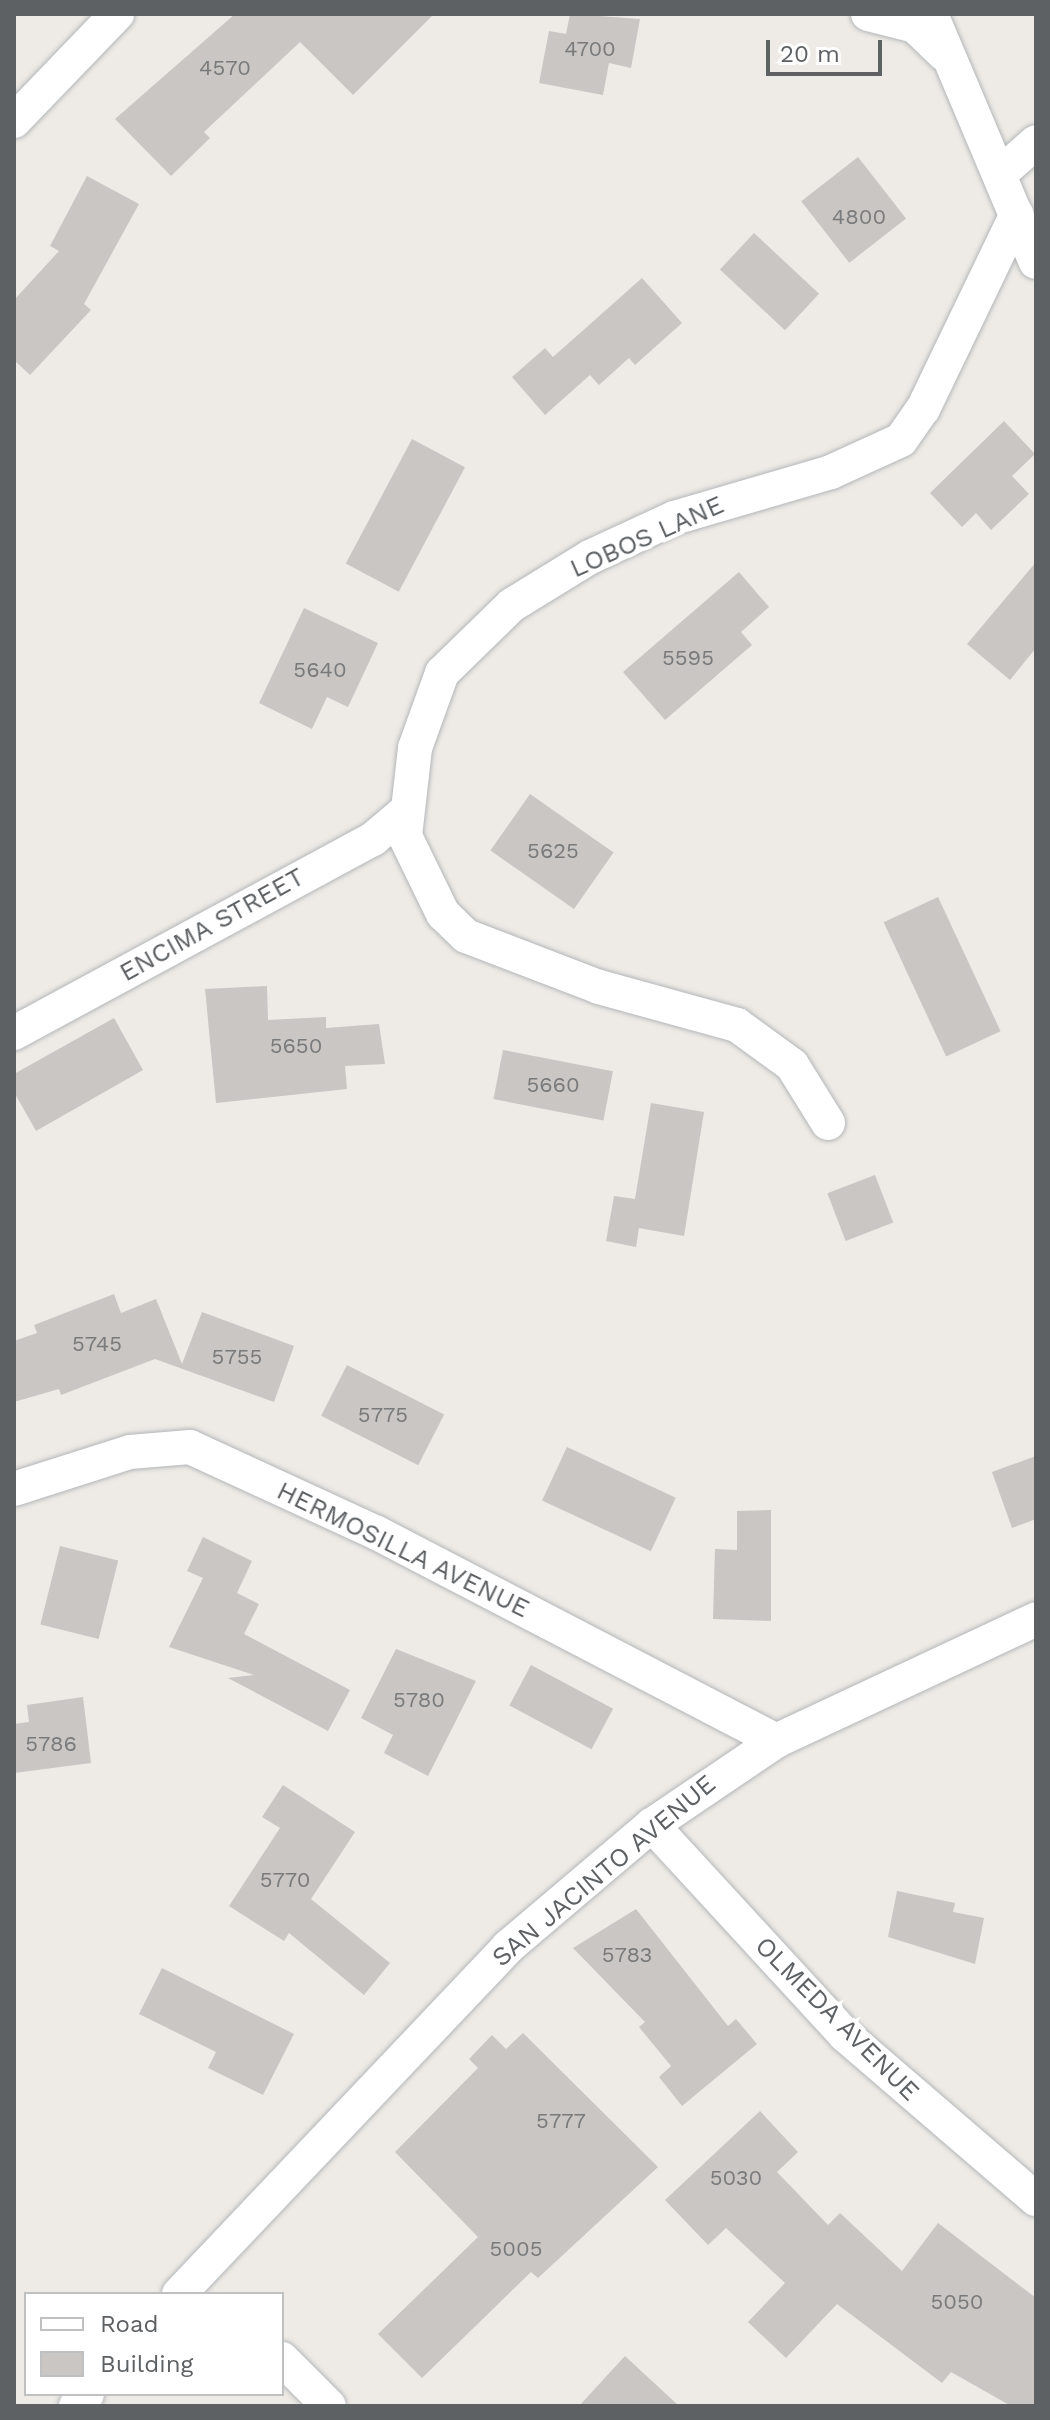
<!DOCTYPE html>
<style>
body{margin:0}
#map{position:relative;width:1050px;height:2420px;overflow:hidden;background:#eeebe6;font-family:"Work Sans",sans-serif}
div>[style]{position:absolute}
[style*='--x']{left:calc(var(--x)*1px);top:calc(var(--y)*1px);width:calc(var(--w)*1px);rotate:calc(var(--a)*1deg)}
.building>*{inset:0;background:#c9c6c3;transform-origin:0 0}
.roads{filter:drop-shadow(0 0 2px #b3b6b9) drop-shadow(0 0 2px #b3b6b9)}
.minor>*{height:34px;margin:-17px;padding:0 17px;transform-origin:17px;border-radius:17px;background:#fff}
span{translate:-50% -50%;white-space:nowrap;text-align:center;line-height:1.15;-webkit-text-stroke:8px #fff;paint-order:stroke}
.number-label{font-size:22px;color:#797a7c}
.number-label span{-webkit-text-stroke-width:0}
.street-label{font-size:26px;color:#5e6164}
.frame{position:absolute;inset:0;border:16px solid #5e6164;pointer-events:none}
.legend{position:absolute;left:24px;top:2292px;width:260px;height:104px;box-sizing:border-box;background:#fff;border:2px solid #bfc0c1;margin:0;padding:10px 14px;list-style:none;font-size:24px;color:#5e6164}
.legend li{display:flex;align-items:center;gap:16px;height:40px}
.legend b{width:40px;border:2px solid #bfc0c1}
.scale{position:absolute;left:766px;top:40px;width:116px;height:36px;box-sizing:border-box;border:4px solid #5e6164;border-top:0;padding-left:10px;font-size:24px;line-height:28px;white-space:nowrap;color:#5e6164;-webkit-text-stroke:6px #fff;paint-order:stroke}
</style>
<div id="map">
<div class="building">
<i style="clip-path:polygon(235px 14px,434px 14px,353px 95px,300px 42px,204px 132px,210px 138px,171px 176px,115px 119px)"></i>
<i style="clip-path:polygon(570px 14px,640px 19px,631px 68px,609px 63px,603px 95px,539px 83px,549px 31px,566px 34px)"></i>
<i style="left:858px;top:157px;width:78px;height:72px;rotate:52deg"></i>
<i style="clip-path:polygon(87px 176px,139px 204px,84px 304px,91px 310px,30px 375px,14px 360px,14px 300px,59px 251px,50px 246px)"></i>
<i style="left:754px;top:233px;width:89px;height:50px;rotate:43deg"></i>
<i style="clip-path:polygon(642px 278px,682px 323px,635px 365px,629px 358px,599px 385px,590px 375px,545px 415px,512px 377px,545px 348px,553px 357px)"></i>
<i style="clip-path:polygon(1004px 421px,1035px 454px,1012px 476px,1029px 494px,991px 530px,976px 513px,962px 527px,930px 493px)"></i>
<i style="left:412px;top:439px;width:60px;height:141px;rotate:28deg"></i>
<i style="clip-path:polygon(1036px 562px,1036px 648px,1010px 680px,967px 644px)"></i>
<i style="clip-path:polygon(739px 572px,769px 607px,741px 632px,752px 645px,665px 720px,623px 672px)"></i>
<i style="clip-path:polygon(304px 608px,378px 643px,348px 707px,327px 697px,312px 729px,259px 703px)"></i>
<i style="left:530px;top:794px;width:102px;height:69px;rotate:35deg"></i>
<i style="left:938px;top:897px;width:148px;height:60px;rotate:65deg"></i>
<i style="clip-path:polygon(267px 986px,268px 1020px,326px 1017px,326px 1028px,379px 1024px,385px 1064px,345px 1066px,347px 1089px,216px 1103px,205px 989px)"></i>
<i style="clip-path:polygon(114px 1018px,143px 1070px,36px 1131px,14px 1092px,14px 1074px)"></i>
<i style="left:503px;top:1050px;width:112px;height:50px;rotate:11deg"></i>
<i style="clip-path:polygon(651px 1103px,704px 1112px,684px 1236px,639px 1228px,636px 1247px,606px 1241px,614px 1196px,635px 1199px)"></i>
<i style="left:875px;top:1175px;width:51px;height:51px;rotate:69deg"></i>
<i style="clip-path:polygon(114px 1294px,121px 1313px,156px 1299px,182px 1364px,202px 1312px,294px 1346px,274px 1402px,155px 1359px,61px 1395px,59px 1389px,14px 1402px,14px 1341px,37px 1333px,34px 1325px)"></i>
<i style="left:347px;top:1365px;width:109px;height:57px;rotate:27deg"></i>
<i style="left:567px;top:1447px;width:120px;height:59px;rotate:25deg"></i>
<i style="clip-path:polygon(1036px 1456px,1036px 1519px,1012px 1528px,992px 1472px)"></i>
<i style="clip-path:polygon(771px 1510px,771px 1621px,713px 1619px,715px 1549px,737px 1550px,737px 1511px)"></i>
<i style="clip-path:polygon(203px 1537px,252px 1561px,237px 1593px,259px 1604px,244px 1634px,350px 1690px,328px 1731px,228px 1678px,254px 1675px,169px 1647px,203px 1578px,187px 1571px)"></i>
<i style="left:60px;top:1546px;width:60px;height:81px;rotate:14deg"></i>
<i style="clip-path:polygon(396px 1649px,476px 1681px,428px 1776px,384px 1753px,393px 1735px,361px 1718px)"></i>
<i style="left:531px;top:1665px;width:93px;height:46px;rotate:28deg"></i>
<i style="clip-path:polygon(83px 1697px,91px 1763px,14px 1773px,14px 1724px,29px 1722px,27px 1705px)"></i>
<i style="clip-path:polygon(283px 1785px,355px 1832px,311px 1899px,390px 1963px,364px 1995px,289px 1933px,284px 1941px,229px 1906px,280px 1828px,262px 1817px)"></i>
<i style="clip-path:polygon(897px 1891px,955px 1903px,953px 1912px,984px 1918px,975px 1964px,888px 1937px)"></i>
<i style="clip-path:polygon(636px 1909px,728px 2026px,736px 2019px,757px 2044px,682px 2106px,659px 2077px,671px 2066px,639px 2027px,645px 2022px,573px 1948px)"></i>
<i style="clip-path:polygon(162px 1968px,294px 2034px,263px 2095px,208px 2068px,216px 2052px,139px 2014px)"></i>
<i style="clip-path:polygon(523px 2033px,658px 2167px,538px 2278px,531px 2272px,422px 2378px,378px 2334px,478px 2237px,395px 2152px,478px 2068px,469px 2059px,492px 2035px,506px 2049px)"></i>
<i style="clip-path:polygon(760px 2111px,798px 2152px,777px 2172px,828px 2225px,840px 2213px,902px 2271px,938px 2223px,1036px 2298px,1036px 2406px,1011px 2406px,951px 2372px,942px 2383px,837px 2304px,786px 2358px,748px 2322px,785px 2283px,726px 2228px,708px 2245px,665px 2200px)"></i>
<i style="clip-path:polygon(625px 2356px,679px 2406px,579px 2406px)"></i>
</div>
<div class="roads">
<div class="minor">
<i style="--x:868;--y:14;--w:49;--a:14.3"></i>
<i style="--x:915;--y:26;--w:40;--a:44"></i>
<i style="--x:931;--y:14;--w:269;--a:67.1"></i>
<i style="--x:14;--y:121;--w:149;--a:-46.1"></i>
<i style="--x:1002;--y:172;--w:45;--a:-41.4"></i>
<i style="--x:14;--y:1033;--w:408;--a:-28.4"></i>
<i style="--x:373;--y:839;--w:43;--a:-40.3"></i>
<i style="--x:828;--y:1123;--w:68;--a:-121.8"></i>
<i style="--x:792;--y:1065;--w:68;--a:-144"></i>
<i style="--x:737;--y:1025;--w:143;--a:-164.6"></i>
<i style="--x:599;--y:987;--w:142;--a:-159"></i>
<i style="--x:466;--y:936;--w:32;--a:-136"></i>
<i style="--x:443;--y:914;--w:87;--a:-116"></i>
<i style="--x:405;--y:836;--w:89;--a:-83.5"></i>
<i style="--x:415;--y:748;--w:80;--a:-70.2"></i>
<i style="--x:442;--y:673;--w:98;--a:-44.2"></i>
<i style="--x:512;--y:605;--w:92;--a:-31.6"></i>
<i style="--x:590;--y:557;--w:93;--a:-24.9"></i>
<i style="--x:674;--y:518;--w:164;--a:-16.3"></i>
<i style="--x:831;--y:472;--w:77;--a:-24.6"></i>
<i style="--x:901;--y:440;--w:38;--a:-55"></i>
<i style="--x:923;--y:409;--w:216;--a:-64.3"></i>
<i style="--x:14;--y:1489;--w:122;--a:-17.7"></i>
<i style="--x:130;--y:1452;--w:60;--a:-4.8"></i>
<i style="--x:190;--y:1447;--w:206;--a:24.7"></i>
<i style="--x:377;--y:1533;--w:450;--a:27.5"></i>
<i style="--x:652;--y:1825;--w:285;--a:47.4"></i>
<i style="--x:845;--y:2035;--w:252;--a:40.7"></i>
<i style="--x:179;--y:2294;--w:478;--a:-46.5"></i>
<i style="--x:508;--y:1947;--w:189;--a:-40.3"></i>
<i style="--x:652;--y:1825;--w:150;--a:-34.1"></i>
<i style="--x:776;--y:1741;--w:287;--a:-25.1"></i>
<i style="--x:282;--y:2359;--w:66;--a:45"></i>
<i style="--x:76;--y:2406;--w:16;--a:-47"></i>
</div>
</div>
<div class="number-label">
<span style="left:590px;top:49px">4700</span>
<span style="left:225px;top:68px">4570</span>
<span style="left:859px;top:217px">4800</span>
<span style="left:688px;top:658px">5595</span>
<span style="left:320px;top:670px">5640</span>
<span style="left:553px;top:851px">5625</span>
<span style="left:296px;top:1046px">5650</span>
<span style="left:553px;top:1085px">5660</span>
<span style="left:97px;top:1344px">5745</span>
<span style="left:237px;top:1357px">5755</span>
<span style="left:383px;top:1415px">5775</span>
<span style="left:419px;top:1700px">5780</span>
<span style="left:51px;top:1744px">5786</span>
<span style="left:285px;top:1880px">5770</span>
<span style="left:627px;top:1955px">5783</span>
<span style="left:561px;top:2121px">5777</span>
<span style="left:736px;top:2178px">5030</span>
<span style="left:516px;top:2249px">5005</span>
<span style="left:957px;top:2302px">5050</span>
</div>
<div class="street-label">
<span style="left:647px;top:537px;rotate:-24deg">LOBOS LANE</span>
<span style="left:212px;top:925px;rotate:-29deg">ENCIMA STREET</span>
<span style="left:403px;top:1550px;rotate:26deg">HERMOSILLA AVENUE</span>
<span style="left:604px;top:1871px;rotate:-40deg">SAN JACINTO AVENUE</span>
<span style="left:837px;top:2019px;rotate:45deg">OLMEDA AVENUE</span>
</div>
<div class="frame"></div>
<ul class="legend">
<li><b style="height:10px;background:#fff"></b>Road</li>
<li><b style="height:22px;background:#c9c6c3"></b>Building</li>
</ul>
<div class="scale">20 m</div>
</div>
